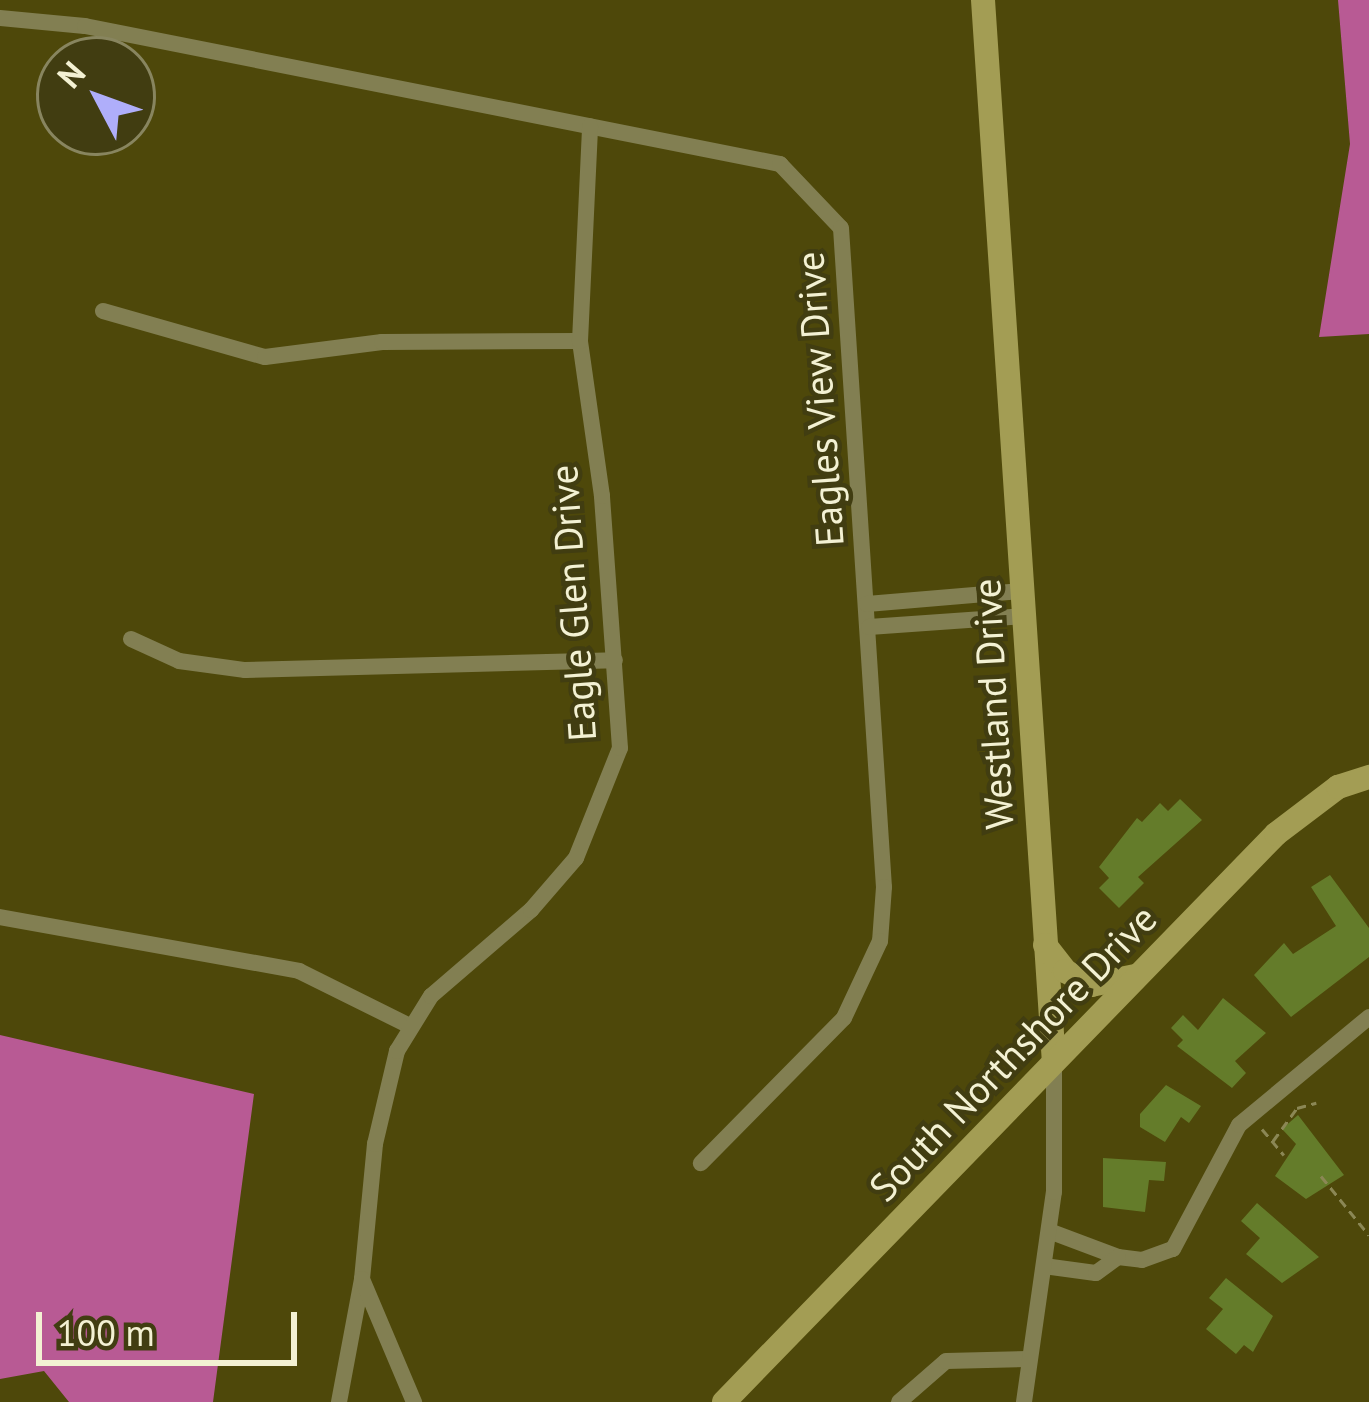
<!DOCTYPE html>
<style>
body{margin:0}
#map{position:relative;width:1369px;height:1402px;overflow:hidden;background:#4e480a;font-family:"PT Sans",sans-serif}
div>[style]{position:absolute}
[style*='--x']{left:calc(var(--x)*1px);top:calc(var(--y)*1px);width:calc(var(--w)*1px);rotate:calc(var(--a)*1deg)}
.forest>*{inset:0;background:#b85a94}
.building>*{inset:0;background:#647c2a}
.path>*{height:3px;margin-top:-1.5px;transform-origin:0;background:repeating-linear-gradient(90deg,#8b8755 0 9px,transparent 0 15px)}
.minor>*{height:16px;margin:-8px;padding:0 8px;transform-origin:8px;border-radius:8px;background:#827f52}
.secondary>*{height:24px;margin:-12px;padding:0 12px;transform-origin:12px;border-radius:12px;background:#a39d54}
span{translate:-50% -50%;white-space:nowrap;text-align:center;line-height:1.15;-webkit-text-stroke:9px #413d11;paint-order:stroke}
.street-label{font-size:39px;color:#f3f1d3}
.north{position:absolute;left:36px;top:36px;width:120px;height:120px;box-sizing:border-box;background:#413d11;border:3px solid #88855f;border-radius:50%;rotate:311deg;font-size:33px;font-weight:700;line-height:48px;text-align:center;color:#f3f1d3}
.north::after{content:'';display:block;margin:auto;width:42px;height:54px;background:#afaefa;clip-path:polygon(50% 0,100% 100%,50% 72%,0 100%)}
.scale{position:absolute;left:36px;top:1312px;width:261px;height:54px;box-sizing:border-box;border:6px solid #f3f1d3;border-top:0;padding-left:15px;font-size:36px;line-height:42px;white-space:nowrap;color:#f3f1d3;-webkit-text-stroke:9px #413d11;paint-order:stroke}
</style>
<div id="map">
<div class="forest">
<i style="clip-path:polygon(1338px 0,1369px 0,1369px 334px,1319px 337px,1350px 144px)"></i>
<i style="clip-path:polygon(0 1035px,254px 1094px,213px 1402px,69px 1402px,44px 1371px,0 1379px)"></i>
</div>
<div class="building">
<i style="clip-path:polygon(1180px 799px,1202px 820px,1138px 877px,1144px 883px,1119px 908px,1099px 888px,1109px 878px,1099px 867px,1137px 818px,1142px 822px,1160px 803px,1168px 811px)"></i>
<i style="clip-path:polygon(1330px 875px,1369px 928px,1369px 957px,1291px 1017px,1254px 975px,1284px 943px,1293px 954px,1336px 926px,1311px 887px)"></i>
<i style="clip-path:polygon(1223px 998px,1266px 1033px,1235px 1061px,1246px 1073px,1232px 1088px,1177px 1046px,1183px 1040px,1171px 1028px,1183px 1015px,1198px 1030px)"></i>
<i style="clip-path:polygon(1166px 1085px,1201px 1106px,1189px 1123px,1181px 1117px,1165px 1142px,1140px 1127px,1140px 1114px)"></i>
<i style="clip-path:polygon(1298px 1115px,1344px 1175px,1306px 1199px,1275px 1176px,1296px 1144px,1282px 1129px)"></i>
<i style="clip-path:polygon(1103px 1158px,1166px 1162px,1164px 1181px,1149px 1180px,1145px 1212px,1103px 1207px)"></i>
<i style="clip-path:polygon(1257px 1203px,1319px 1257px,1282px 1283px,1246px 1254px,1260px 1238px,1241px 1221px)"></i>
<i style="clip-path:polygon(1226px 1278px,1273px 1316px,1253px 1352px,1244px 1345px,1236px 1354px,1206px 1329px,1223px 1309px,1209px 1298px)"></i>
</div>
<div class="path">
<i style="--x:1262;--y:1129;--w:34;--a:50"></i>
<i style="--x:1273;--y:1141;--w:41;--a:-54"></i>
<i style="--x:1297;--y:1108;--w:20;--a:-15"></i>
<i style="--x:1321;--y:1176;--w:76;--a:50.9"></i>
</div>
<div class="minor">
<i style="--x:0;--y:18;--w:85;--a:5.4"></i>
<i style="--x:85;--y:26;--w:709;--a:11.23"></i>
<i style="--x:780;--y:164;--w:88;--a:46.4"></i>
<i style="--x:841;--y:228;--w:660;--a:86.27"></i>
<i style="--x:884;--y:887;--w:54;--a:94.2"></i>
<i style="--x:880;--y:941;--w:85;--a:115.1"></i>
<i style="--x:844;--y:1018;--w:204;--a:134.6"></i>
<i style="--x:103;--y:311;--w:168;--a:15.9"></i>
<i style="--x:265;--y:357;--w:118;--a:-7.3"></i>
<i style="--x:382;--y:342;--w:198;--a:-0.3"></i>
<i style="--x:867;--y:604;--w:157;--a:-4.8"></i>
<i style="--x:869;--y:627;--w:156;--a:-4"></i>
<i style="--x:131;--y:639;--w:53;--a:24.6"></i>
<i style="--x:179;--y:661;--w:67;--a:7.8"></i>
<i style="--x:245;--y:670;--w:370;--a:-1.5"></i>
<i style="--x:0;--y:917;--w:304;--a:10.2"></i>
<i style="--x:299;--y:971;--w:124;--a:26.4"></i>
<i style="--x:1049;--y:1231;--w:74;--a:20.6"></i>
<i style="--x:1118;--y:1257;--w:24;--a:7"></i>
<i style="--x:1142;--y:1260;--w:33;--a:-20"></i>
<i style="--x:1173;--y:1249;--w:140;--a:-62"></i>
<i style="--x:1239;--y:1125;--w:169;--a:-39.7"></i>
<i style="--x:1044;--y:1266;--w:52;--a:7.7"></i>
<i style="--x:1096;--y:1273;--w:27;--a:-36"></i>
<i style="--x:362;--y:1279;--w:136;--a:-84.5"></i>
<i style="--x:375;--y:1144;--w:96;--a:-76.7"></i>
<i style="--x:397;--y:1051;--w:65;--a:-58.3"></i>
<i style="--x:431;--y:996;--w:132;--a:-40.7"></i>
<i style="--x:531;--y:910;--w:69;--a:-49.1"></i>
<i style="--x:576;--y:858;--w:118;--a:-68.2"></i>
<i style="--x:620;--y:748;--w:253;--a:-94.1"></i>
<i style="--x:602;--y:496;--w:157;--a:-98.1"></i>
<i style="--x:580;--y:341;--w:215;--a:-87.3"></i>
<i style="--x:339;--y:1402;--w:125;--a:-79.4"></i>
<i style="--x:362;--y:1279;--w:134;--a:67.1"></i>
<i style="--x:899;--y:1402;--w:62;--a:-41.1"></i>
<i style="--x:946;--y:1361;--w:83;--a:-1.4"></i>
<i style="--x:1024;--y:1402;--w:212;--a:-81.9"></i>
<i style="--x:1054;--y:1192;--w:130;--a:-90"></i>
</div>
<div class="secondary">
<i style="--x:983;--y:0;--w:1064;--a:86.18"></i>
<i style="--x:1045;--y:945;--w:33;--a:52"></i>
<i style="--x:1065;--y:971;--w:30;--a:28"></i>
<i style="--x:1091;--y:985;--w:45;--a:-11.6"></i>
<i style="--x:724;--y:1402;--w:792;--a:-45.82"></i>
<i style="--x:1276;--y:834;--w:78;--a:-37.2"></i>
<i style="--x:1338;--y:787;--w:33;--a:-18"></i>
</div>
<div class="street-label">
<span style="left:820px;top:399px;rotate:-94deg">Eagles View Drive</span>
<span style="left:573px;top:603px;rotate:-94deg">Eagle Glen Drive</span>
<span style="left:993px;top:704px;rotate:-93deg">Westland Drive</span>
<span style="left:1013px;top:1053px;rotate:-46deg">South Northshore Drive</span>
</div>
<div class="north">N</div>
<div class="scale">100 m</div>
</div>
